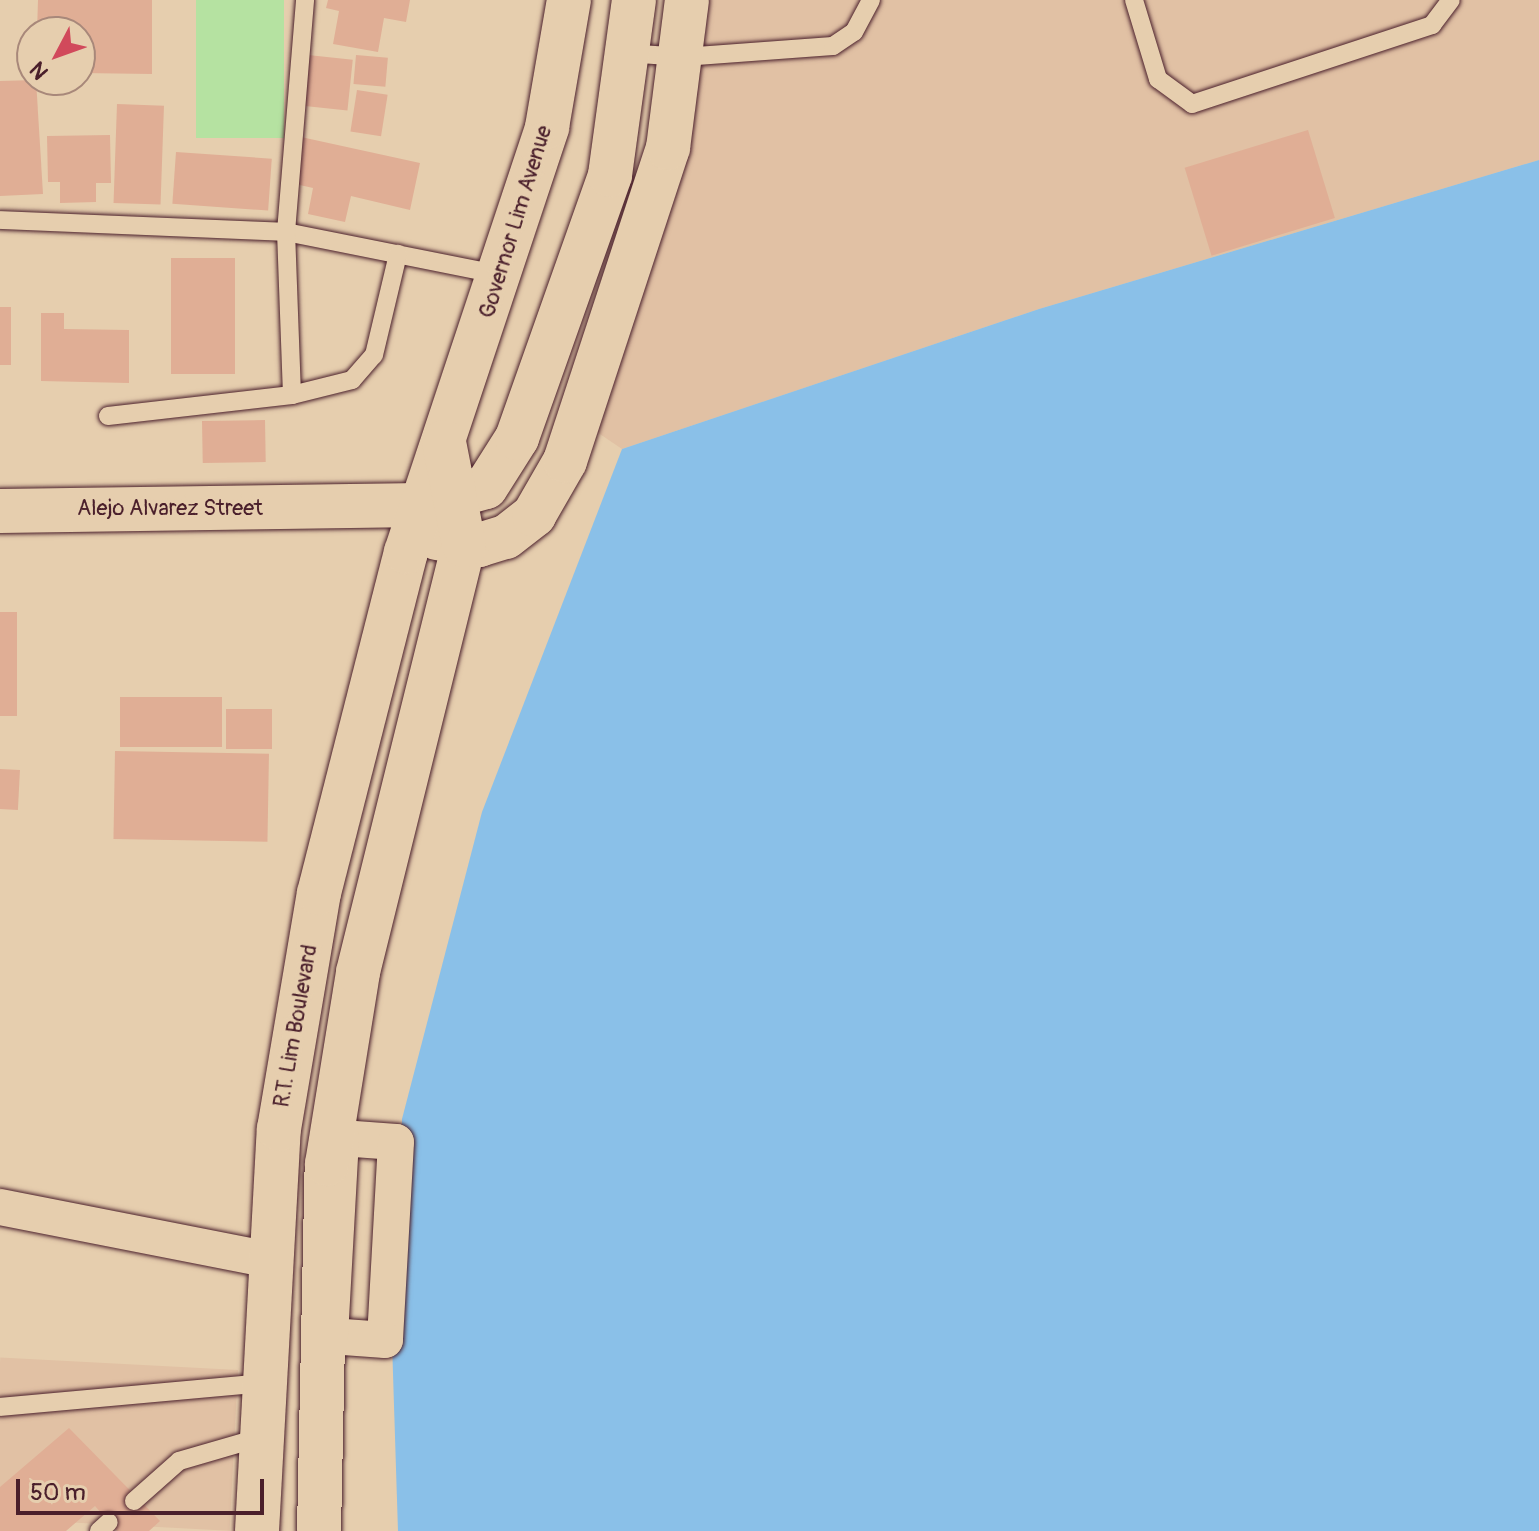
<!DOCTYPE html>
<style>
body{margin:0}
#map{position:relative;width:1539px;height:1531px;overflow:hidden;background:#e6ceae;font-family:Pangolin,sans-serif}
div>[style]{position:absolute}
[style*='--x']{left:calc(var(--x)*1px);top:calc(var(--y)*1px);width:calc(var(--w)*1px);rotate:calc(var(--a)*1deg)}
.built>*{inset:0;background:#e1c1a4;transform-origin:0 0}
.green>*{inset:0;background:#b5e2a1;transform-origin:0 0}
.water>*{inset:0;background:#8ac0e8}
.building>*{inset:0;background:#e0ae95;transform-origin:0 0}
.roads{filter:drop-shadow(0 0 2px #4a1f2b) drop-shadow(0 0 2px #4a1f2b)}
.lane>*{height:18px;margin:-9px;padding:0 9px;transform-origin:9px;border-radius:9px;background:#e6ceae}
.street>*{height:36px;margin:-18px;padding:0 18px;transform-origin:18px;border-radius:18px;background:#e6ceae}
.secondary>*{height:44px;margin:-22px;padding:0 22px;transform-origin:22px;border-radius:22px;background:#e6ceae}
span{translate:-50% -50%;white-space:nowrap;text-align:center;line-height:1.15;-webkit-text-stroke:8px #e6ceae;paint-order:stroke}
.street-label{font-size:22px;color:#4a1f2b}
.north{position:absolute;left:16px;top:16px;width:80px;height:80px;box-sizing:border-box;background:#e6ceae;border:2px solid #a8887a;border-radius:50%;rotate:229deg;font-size:22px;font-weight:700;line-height:32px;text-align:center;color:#4a1f2b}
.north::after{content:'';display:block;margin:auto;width:28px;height:36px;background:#d1495b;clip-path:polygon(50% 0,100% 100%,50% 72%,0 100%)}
.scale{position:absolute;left:16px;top:1479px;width:248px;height:36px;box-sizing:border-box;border:4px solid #4a1f2b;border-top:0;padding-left:10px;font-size:24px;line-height:28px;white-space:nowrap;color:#4a1f2b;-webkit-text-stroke:6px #e6ceae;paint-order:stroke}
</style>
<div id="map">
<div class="built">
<i style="clip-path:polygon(701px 0,1539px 0,1539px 160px,1039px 309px,622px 449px,585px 424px)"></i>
<i style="left:238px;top:1370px;width:161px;height:238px;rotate:93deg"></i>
</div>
<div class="green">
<i style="left:196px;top:0;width:88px;height:138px"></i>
</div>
<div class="water">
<i style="clip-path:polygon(1539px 160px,1539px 1531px,398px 1531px,392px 1342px,402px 1119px,482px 812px,622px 449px,1039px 309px)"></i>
</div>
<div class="building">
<i style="clip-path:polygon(38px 0,152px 0,152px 74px,80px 73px,80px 32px,37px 32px)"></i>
<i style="clip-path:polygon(328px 0,410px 0,406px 22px,384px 18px,378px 52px,333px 44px,339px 11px,326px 8px)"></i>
<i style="left:308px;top:55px;width:45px;height:51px;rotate:6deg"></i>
<i style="left:356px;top:55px;width:32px;height:29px;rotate:5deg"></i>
<i style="clip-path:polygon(36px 80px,43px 194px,0 196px,0 81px)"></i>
<i style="left:357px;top:90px;width:31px;height:42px;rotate:9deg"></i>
<i style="left:117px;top:104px;width:47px;height:99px;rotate:2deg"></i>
<i style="left:1308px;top:130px;width:92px;height:129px;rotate:73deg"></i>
<i style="clip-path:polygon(110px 135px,111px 183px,96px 183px,96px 202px,60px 203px,60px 182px,48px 182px,47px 136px)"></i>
<i style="clip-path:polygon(301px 137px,420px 163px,410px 210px,351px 196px,345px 222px,308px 214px,313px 188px,291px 183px)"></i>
<i style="left:176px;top:152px;width:96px;height:52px;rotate:4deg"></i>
<i style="left:235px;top:258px;width:116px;height:64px;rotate:90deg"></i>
<i style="left:0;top:307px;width:11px;height:58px"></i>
<i style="clip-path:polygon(41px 313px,64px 313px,64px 329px,129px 330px,129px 383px,41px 381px)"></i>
<i style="left:265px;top:420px;width:42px;height:63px;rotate:89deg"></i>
<i style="left:0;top:612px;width:17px;height:104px"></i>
<i style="left:120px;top:697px;width:102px;height:50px"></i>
<i style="left:226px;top:709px;width:46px;height:40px"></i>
<i style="left:115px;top:751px;width:154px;height:88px;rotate:1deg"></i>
<i style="left:0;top:769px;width:20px;height:40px;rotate:3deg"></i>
<i style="clip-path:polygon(69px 1428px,160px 1521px,149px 1531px,117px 1531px,95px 1506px,66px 1531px,0 1531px,0 1487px)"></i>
</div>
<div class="roads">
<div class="lane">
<i style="--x:1134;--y:0;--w:83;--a:73.1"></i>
<i style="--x:1158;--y:79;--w:42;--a:36.3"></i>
<i style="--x:1192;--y:104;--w:253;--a:-18.2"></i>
<i style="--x:1432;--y:25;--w:31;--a:-53"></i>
<i style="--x:626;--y:53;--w:57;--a:4"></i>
<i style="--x:683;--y:57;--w:150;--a:-4.2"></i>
<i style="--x:833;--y:46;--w:25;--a:-34"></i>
<i style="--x:854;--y:32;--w:36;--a:-62"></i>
<i style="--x:0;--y:220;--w:286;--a:2.4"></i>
<i style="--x:286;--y:232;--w:219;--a:11.3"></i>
<i style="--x:292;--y:395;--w:163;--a:-92.1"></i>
<i style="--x:286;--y:232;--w:233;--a:-85.3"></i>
<i style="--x:108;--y:416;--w:185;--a:-6.5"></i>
<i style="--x:292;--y:395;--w:62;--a:-14"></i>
<i style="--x:352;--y:380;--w:33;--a:-49"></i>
<i style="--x:374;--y:355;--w:104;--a:-76.6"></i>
<i style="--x:0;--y:1407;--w:265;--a:-5.2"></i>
<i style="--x:134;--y:1501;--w:60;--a:-41.6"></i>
<i style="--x:179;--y:1461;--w:82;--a:-16.2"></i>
<i style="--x:99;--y:1531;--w:13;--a:-42"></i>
</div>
<div class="street">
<i style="--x:341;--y:1138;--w:55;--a:4.2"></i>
<i style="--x:396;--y:1142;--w:198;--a:93.2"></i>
<i style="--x:385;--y:1340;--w:55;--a:-175.8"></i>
<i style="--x:330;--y:1336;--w:198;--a:-86.8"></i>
<i style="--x:0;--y:1207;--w:275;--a:11.1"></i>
</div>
<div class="secondary">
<i style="--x:0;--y:511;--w:421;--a:-0.8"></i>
<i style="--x:421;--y:505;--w:67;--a:-15.5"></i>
<i style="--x:486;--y:487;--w:58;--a:-57.7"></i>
<i style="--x:517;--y:438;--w:279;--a:-70.5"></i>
<i style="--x:610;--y:175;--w:177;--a:-82.2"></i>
<i style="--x:437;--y:538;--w:43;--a:9.5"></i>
<i style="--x:479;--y:545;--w:28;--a:-17"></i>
<i style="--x:506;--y:537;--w:36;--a:-38"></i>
<i style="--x:534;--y:515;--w:62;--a:-60.1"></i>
<i style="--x:565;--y:461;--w:330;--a:-71.8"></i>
<i style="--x:668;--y:148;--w:149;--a:-82.7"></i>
<i style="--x:257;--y:1531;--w:403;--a:-86.9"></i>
<i style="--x:279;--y:1129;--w:239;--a:-80.4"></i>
<i style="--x:319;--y:893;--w:352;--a:-75.7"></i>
<i style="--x:406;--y:552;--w:448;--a:-71.6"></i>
<i style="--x:547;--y:127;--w:129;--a:-80.2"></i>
<i style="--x:319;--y:1531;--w:367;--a:-88.8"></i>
<i style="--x:327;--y:1164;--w:194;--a:-80.8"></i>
<i style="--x:358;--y:972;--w:440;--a:-76.1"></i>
<i style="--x:464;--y:545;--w:105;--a:-101"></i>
</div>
</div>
<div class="street-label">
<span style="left:516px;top:222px;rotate:-73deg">Governor Lim Avenue</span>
<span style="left:170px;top:509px">Alejo Alvarez Street</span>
<span style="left:296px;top:1026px;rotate:-80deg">R.T. Lim Boulevard</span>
</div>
<div class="north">N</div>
<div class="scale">50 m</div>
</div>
